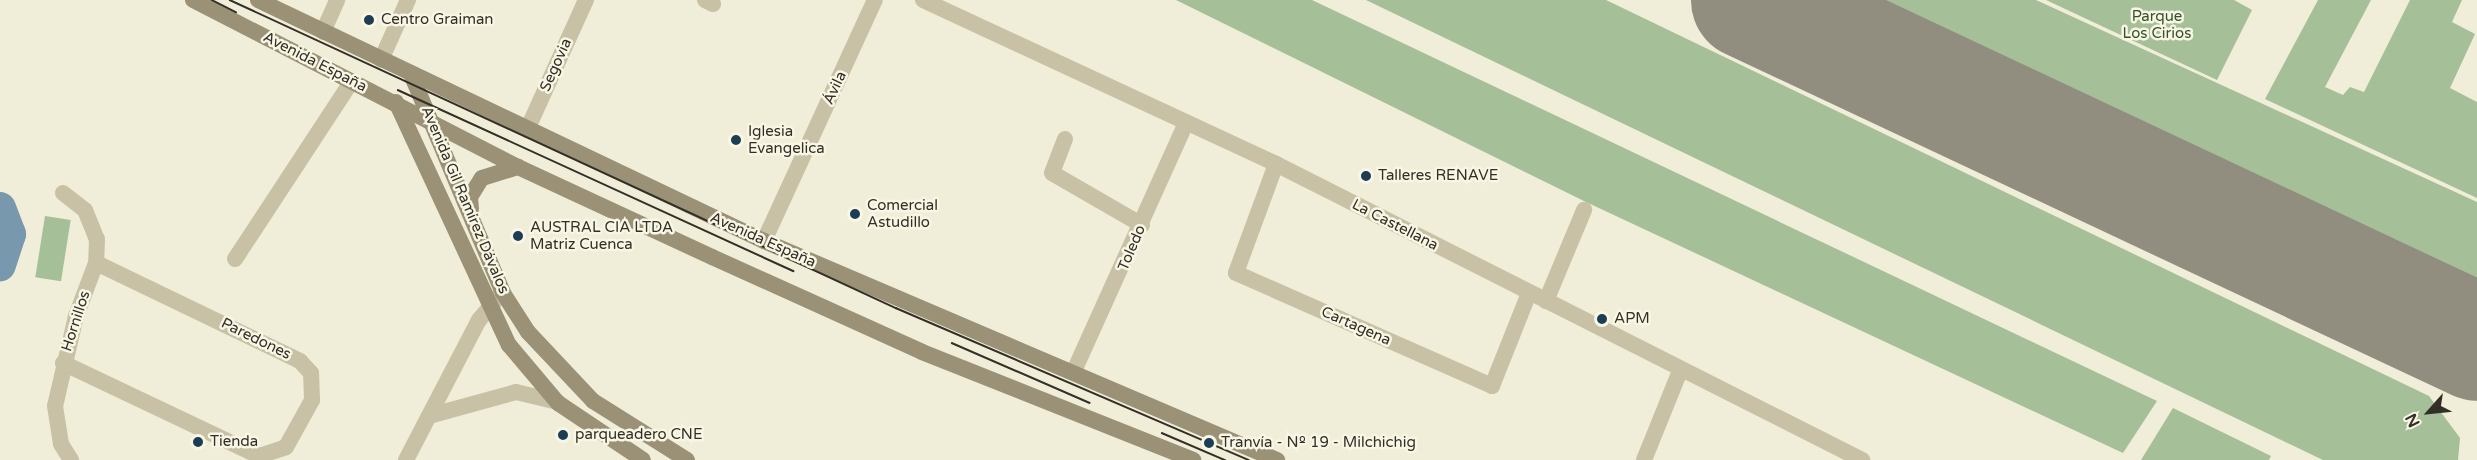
<!DOCTYPE html>
<meta charset="utf-8">
<style>
body{margin:0}
#map{position:relative;width:2477px;height:460px;overflow:hidden;background:#f0edd8;font-family:"Varela Round",sans-serif}
div>[style]{position:absolute}
[style*='--x']{left:calc(var(--x)*1px);top:calc(var(--y)*1px);width:calc(var(--w)*1px);rotate:calc(var(--a)*1deg)}
.green>*{inset:0;background:#a5bf99;transform-origin:0 0}
.river>*{height:32px;margin:-16px;padding:0 16px;transform-origin:16px;border-radius:16px;background:#7898ad}
.taxiway>*{height:46px;margin:-23px;padding:0 23px;transform-origin:23px;border-radius:23px;background:#928e7f}
.runway>*{height:117px;margin:-58.5px;padding:0 58.5px;transform-origin:58.5px;border-radius:58.5px;background:#928e7f}
.minor>*{height:16px;margin:-8px;padding:0 8px;transform-origin:8px;border-radius:8px;background:#c8c1a5}
.secondary>*{height:16px;margin:-8px;padding:0 8px;transform-origin:8px;border-radius:8px;background:#9b9176}
.tram>*{height:1.5px;margin:-0.75px;padding:0 0.75px;transform-origin:0.75px;border-radius:0.75px;background:#342f26}
.dots>*{width:16px;height:16px;translate:-50% -50%;box-sizing:border-box;border:3px solid #f8f6e4;border-radius:50%}
span{translate:-50% -50%;white-space:nowrap;text-align:center;line-height:1.15;-webkit-text-stroke:5px #f8f6e4;paint-order:stroke}
.park-label{font-size:15px;color:#35512a}
.poi-label{font-size:15px;color:#342f26}
.left{translate:0 -50%;text-align:left}
.street-label{font-size:15px;color:#342f26}
.north{position:absolute;left:2399px;top:382px;width:60px;height:60px;-webkit-text-stroke:4px #f8f6e4;paint-order:stroke;rotate:243deg;font-size:16px;font-weight:700;line-height:24px;text-align:center;color:#342f26}
.north::after{content:'';display:block;margin:auto;width:21px;height:27px;background:#342f26;clip-path:polygon(50% 0,100% 100%,50% 72%,0 100%)}
</style>
<div id="map">
<div class="green">
<i style="clip-path:polygon(1176px 0,1312px 0,2157px 401px,2123px 453px,1586px 202px)"></i>
<i style="clip-path:polygon(1366px 0,1606px 0,2429px 396px,2460px 438px,2458px 460px,2323px 460px)"></i>
<i style="clip-path:polygon(1874px 0,2036px 0,2477px 202px,2477px 283px)"></i>
<i style="clip-path:polygon(2046px 0,2234px 0,2252px 10px,2217px 80px)"></i>
<i style="clip-path:polygon(2318px 0,2371px 0,2325px 87px,2343px 95px,2350px 87px,2364px 92px,2410px 0,2462px 0,2452px 22px,2475px 34px,2450px 88px,2477px 102px,2477px 198px,2265px 99px)"></i>
<i style="left:45px;top:216px;width:26px;height:62px;rotate:9deg"></i>
<i style="clip-path:polygon(2173px 408px,2271px 456px,2269px 460px,2141px 460px)"></i>
</div>
<div class="river">
<i style="--x:0;--y:208;--w:28;--a:69"></i>
<i style="--x:10;--y:234;--w:33;--a:108"></i>
</div>
<div class="taxiway">
<i style="--x:2451;--y:330;--w:31;--a:33"></i>
</div>
<div class="runway">
<i style="--x:1749;--y:0;--w:804;--a:25.16"></i>
</div>
<div class="minor">
<i style="--x:705;--y:0;--w:9;--a:27"></i>
<i style="--x:923;--y:0;--w:389;--a:24.9"></i>
<i style="--x:1276;--y:164;--w:657;--a:26.8"></i>
<i style="--x:323;--y:32;--w:35;--a:-66"></i>
<i style="--x:381;--y:60;--w:66;--a:-65.8"></i>
<i style="--x:527;--y:130;--w:143;--a:-65.6"></i>
<i style="--x:1065;--y:139;--w:36;--a:111"></i>
<i style="--x:1052;--y:173;--w:104;--a:30"></i>
<i style="--x:1276;--y:164;--w:116;--a:110.2"></i>
<i style="--x:1236;--y:273;--w:280;--a:23.8"></i>
<i style="--x:1492;--y:386;--w:100;--a:-68.3"></i>
<i style="--x:63;--y:193;--w:28;--a:38"></i>
<i style="--x:85;--y:210;--w:31;--a:68"></i>
<i style="--x:97;--y:239;--w:24;--a:92"></i>
<i style="--x:96;--y:263;--w:57;--a:110.7"></i>
<i style="--x:76;--y:316;--w:92;--a:103.1"></i>
<i style="--x:55;--y:406;--w:38;--a:81"></i>
<i style="--x:61;--y:444;--w:19;--a:58"></i>
<i style="--x:764;--y:241;--w:265;--a:-65.3"></i>
<i style="--x:235;--y:259;--w:213;--a:-56.7"></i>
<i style="--x:1546;--y:301;--w:99;--a:-67.3"></i>
<i style="--x:63;--y:363;--w:217;--a:25.4"></i>
<i style="--x:259;--y:456;--w:28;--a:-18"></i>
<i style="--x:286;--y:447;--w:54;--a:-61"></i>
<i style="--x:312;--y:400;--w:27;--a:-92"></i>
<i style="--x:311;--y:373;--w:16;--a:-133"></i>
<i style="--x:300;--y:361;--w:226;--a:-154.3"></i>
<i style="--x:1074;--y:371;--w:272;--a:-65.7"></i>
<i style="--x:429;--y:416;--w:90;--a:-15.4"></i>
<i style="--x:516;--y:392;--w:43;--a:13.4"></i>
<i style="--x:406;--y:460;--w:158;--a:-62.5"></i>
<i style="--x:479;--y:320;--w:33;--a:-50"></i>
<i style="--x:1644;--y:460;--w:96;--a:-68"></i>
</div>
<div class="secondary">
<i style="--x:193;--y:0;--w:365;--a:27.2"></i>
<i style="--x:518;--y:167;--w:214;--a:24.9"></i>
<i style="--x:712;--y:257;--w:230;--a:24.3"></i>
<i style="--x:922;--y:352;--w:292;--a:21.7"></i>
<i style="--x:258;--y:0;--w:560;--a:25.47"></i>
<i style="--x:764;--y:241;--w:558;--a:23.12"></i>
<i style="--x:411;--y:74;--w:238;--a:67.2"></i>
<i style="--x:503;--y:293;--w:46;--a:57.3"></i>
<i style="--x:528;--y:332;--w:95;--a:46.7"></i>
<i style="--x:593;--y:401;--w:111;--a:32.1"></i>
<i style="--x:396;--y:102;--w:268;--a:65.1"></i>
<i style="--x:509;--y:345;--w:76;--a:49.8"></i>
<i style="--x:558;--y:403;--w:102;--a:33.8"></i>
<i style="--x:471;--y:209;--w:12;--a:-95"></i>
<i style="--x:470;--y:197;--w:22;--a:-58"></i>
<i style="--x:482;--y:178;--w:38;--a:-17"></i>
</div>
<div class="tram">
<i style="--x:212;--y:0;--w:27;--a:27"></i>
<i style="--x:230;--y:0;--w:734;--a:24.82"></i>
<i style="--x:896;--y:308;--w:384;--a:23.3"></i>
<i style="--x:398;--y:90;--w:435;--a:24.6"></i>
<i style="--x:952;--y:343;--w:150;--a:23.5"></i>
<i style="--x:1162;--y:433;--w:69;--a:23.2"></i>
</div>
<div class="dots">
<i style="left:369px;top:20px;background:#1d3d54"></i>
<i style="left:736px;top:140px;background:#1d3d54"></i>
<i style="left:1366px;top:176px;background:#1d3d54"></i>
<i style="left:855px;top:214px;background:#1d3d54"></i>
<i style="left:518px;top:236px;background:#1d3d54"></i>
<i style="left:1602px;top:319px;background:#1d3d54"></i>
<i style="left:563px;top:435px;background:#1d3d54"></i>
<i style="left:198px;top:442px;background:#1d3d54"></i>
<i style="left:1209px;top:443px;background:#1d3d54"></i>
</div>
<div class="park-label">
<span style="left:2157px;top:25px">Parque<br>Los Cirios</span>
</div>
<div class="poi-label">
<span class="left" style="left:381px;top:20px">Centro Graiman</span>
<span class="left" style="left:748px;top:140px">Iglesia<br>Evangelica</span>
<span class="left" style="left:1378px;top:176px">Talleres RENAVE</span>
<span class="left" style="left:867px;top:214px">Comercial<br>Astudillo</span>
<span class="left" style="left:530px;top:236px">AUSTRAL CIA LTDA<br>Matriz Cuenca</span>
<span class="left" style="left:1614px;top:319px">APM</span>
<span class="left" style="left:575px;top:435px">parqueadero CNE</span>
<span class="left" style="left:210px;top:442px">Tienda</span>
<span class="left" style="left:1221px;top:443px">Tranvía - Nº 19 - Milchichig</span>
</div>
<div class="street-label">
<span style="left:315px;top:62px;rotate:27deg">Avenida España</span>
<span style="left:556px;top:65px;rotate:-66deg">Segovia</span>
<span style="left:835px;top:88px;rotate:-65deg">Ávila</span>
<span style="left:465px;top:200px;rotate:67deg">Avenida Gil Ramírez Dávalos</span>
<span style="left:1395px;top:225px;rotate:27deg">La Castellana</span>
<span style="left:763px;top:240px;rotate:24deg">Avenida España</span>
<span style="left:1132px;top:248px;rotate:-67deg">Toledo</span>
<span style="left:76px;top:321px;rotate:-72deg">Hornillos</span>
<span style="left:1356px;top:326px;rotate:24deg">Cartagena</span>
<span style="left:256px;top:339px;rotate:26deg">Paredones</span>
</div>
<div class="north">N</div>
</div>
